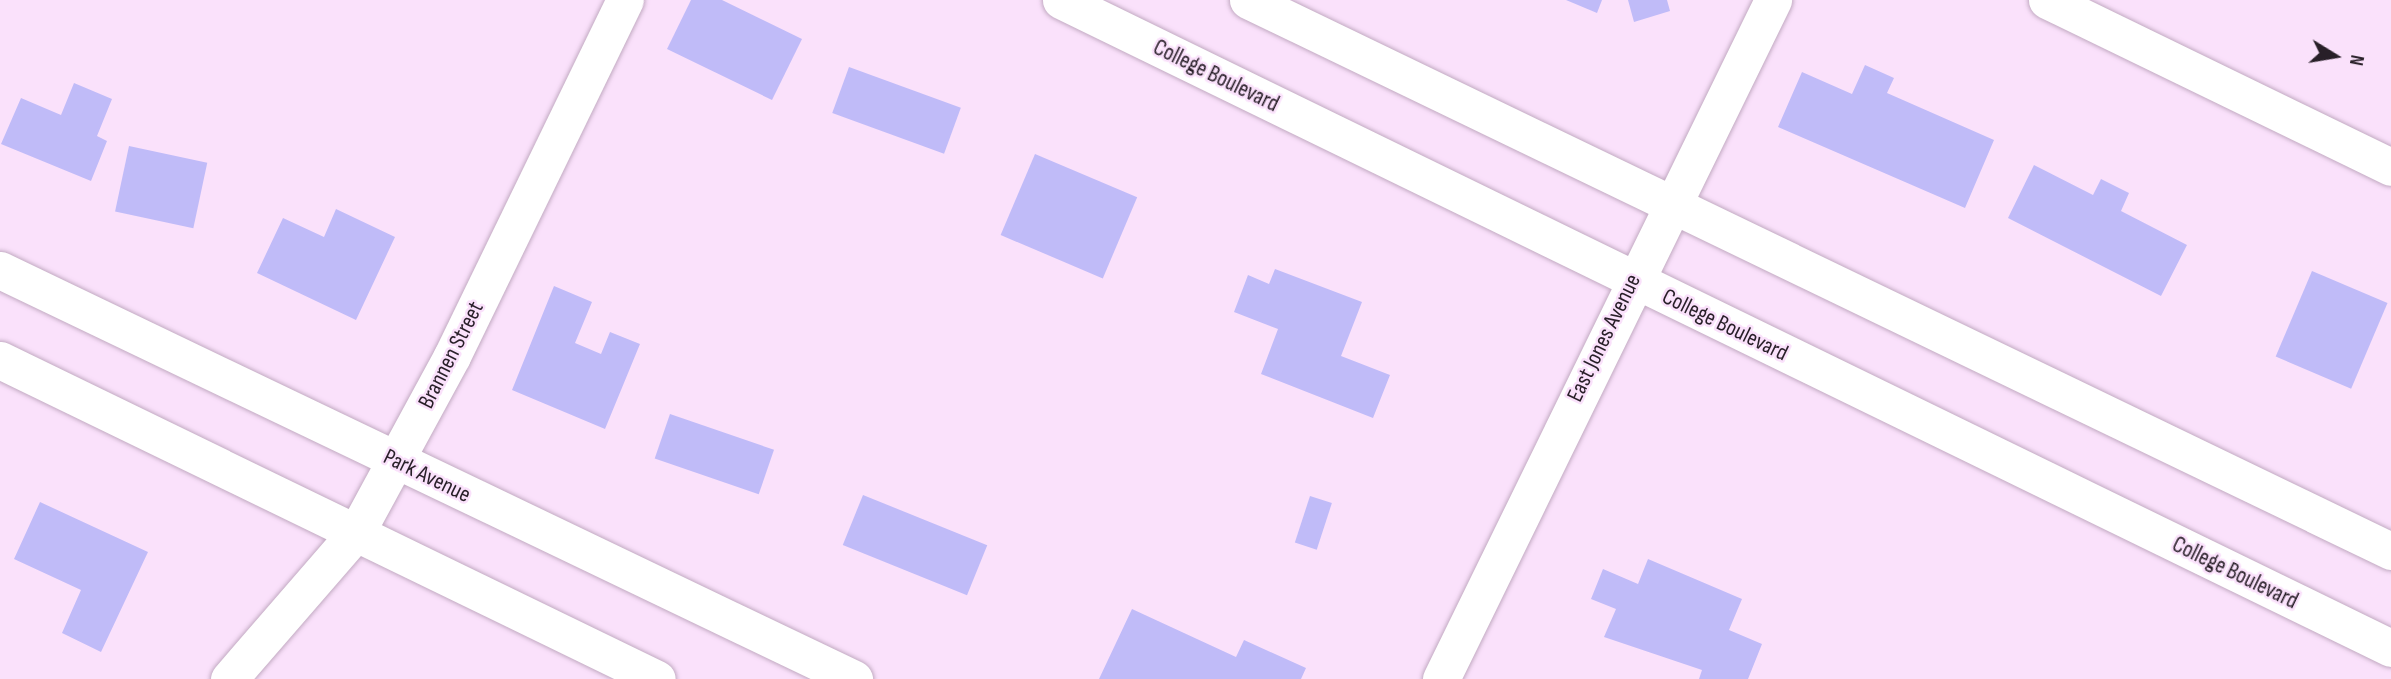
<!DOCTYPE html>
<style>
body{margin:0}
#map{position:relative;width:2391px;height:679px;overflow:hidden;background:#fae1fb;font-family:"Sofia Sans Condensed",sans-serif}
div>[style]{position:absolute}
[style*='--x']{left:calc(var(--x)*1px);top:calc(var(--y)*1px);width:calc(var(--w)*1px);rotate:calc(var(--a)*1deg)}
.building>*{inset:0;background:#c0bbf8;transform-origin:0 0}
.roads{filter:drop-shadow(0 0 2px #c2aac2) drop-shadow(0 0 2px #c2aac2)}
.minor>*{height:37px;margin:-18.5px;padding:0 18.5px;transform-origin:18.5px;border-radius:18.5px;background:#fff}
span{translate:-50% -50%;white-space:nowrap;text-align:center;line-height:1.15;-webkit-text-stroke:5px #fae1fb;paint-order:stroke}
.street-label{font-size:23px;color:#281f28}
.north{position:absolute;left:2300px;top:21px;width:70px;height:70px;-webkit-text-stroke:5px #fae1fb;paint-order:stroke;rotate:101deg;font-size:19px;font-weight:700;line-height:28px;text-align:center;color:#281f28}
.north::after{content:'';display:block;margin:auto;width:24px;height:32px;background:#281f28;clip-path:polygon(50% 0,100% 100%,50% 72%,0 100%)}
</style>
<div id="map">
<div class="building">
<i style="clip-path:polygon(691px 0,722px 0,802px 39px,772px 100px,667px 49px)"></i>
<i style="clip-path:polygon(1566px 0,1602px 0,1597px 13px)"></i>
<i style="clip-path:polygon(1628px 0,1667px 0,1670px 11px,1634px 22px)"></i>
<i style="clip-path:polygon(1865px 65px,1894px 78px,1887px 93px,1994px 140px,1965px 208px,1778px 127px,1802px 72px,1852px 94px)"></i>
<i style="left:849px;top:67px;width:119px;height:49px;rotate:20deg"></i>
<i style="clip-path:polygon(74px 83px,112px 99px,97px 136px,107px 141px,91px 181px,1px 144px,21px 98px,61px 115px)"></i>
<i style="left:129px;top:146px;width:80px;height:67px;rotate:12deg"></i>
<i style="left:1035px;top:154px;width:111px;height:88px;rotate:23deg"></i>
<i style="clip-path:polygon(2034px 165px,2093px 195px,2101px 179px,2129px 193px,2121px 211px,2187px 245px,2161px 296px,2008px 218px)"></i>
<i style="clip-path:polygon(336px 209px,395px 237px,356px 320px,257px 273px,283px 218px,324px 237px)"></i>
<i style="clip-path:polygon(1275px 269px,1362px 302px,1341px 356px,1390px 375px,1373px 418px,1261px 374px,1278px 329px,1234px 312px,1248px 275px,1269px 284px)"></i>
<i style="left:2312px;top:271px;width:82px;height:93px;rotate:23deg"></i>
<i style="clip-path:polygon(554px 286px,592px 302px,575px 343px,601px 354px,610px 332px,640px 344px,605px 429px,512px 390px)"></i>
<i style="left:670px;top:414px;width:110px;height:47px;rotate:19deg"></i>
<i style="left:863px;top:495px;width:134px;height:54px;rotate:22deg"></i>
<i style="left:1310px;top:496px;width:23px;height:49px;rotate:18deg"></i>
<i style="clip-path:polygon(40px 502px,148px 552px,101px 652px,62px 633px,81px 590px,14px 559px)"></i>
<i style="clip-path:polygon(1648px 559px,1742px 599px,1729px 630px,1762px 644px,1748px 679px,1699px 679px,1702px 670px,1604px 637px,1616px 609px,1591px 599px,1603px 569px,1638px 584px)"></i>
<i style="clip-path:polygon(1132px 609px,1236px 657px,1244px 640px,1306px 668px,1301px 679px,1099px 679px)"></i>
</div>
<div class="roads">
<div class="minor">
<i style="--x:1061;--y:0;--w:1479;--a:25.98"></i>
<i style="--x:1248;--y:0;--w:1269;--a:25.74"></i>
<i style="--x:2047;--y:0;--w:382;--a:25.9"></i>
<i style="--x:0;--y:270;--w:947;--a:25.59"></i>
<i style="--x:0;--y:360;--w:730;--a:25.9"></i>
<i style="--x:229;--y:679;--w:196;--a:-49.1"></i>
<i style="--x:357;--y:531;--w:199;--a:-61.5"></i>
<i style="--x:452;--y:356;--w:396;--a:-64.1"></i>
<i style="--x:1441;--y:679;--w:756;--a:-63.94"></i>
</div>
</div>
<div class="street-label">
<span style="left:1216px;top:76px;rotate:26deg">College Boulevard</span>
<span style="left:1725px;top:325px;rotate:26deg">College Boulevard</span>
<span style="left:1604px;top:338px;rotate:-64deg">East Jones Avenue</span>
<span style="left:451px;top:355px;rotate:-63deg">Brannen Street</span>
<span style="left:427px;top:476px;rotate:26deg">Park Avenue</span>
<span style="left:2235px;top:573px;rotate:26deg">College Boulevard</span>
</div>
<div class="north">N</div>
</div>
